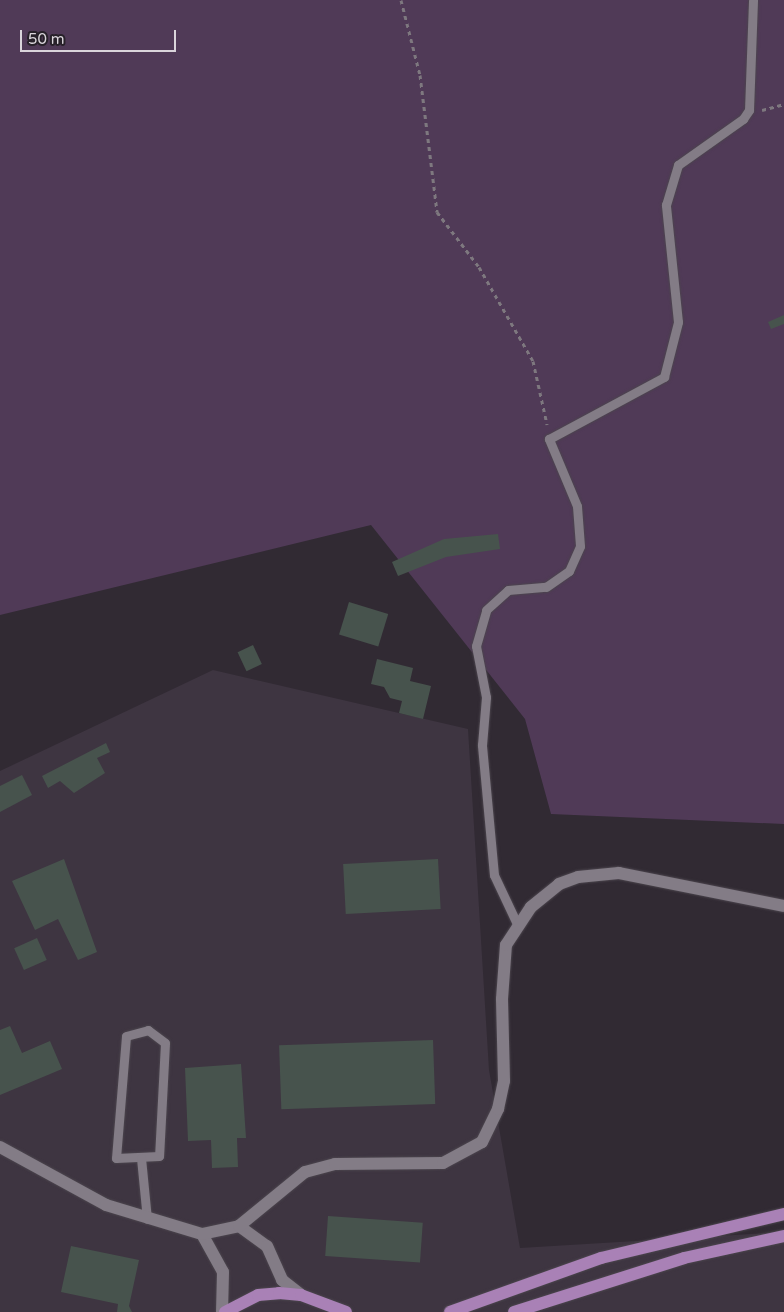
<!DOCTYPE html>
<style>
body{margin:0}
#map{position:relative;width:784px;height:1312px;overflow:hidden;background:#312a33;font-family:"Varela Round",sans-serif}
div>[style]{position:absolute}
[style*='--x']{left:calc(var(--x)*1px);top:calc(var(--y)*1px);width:calc(var(--w)*1px);rotate:calc(var(--a)*1deg)}
.built>*{inset:0;background:#3e3541}
.green>*{inset:0;background:#503a57}
.building>*{inset:0;background:#47534d;transform-origin:0 0}
.path>*{height:3px;margin-top:-1.5px;transform-origin:0;background:repeating-linear-gradient(90deg,#7e787f 0 4px,transparent 0 8px)}
.roads{filter:drop-shadow(0 0 1px #4b454d) drop-shadow(0 0 1px #4b454d)}
.lane>*{height:9px;margin:-4.5px;padding:0 4.5px;transform-origin:4.5px;border-radius:4.5px;background:#837c86}
.street>*{height:12px;margin:-6px;padding:0 6px;transform-origin:6px;border-radius:6px;background:#837c86}
.primary>*{height:12px;margin:-6px;padding:0 6px;transform-origin:6px;border-radius:6px;background:#a981b6}
span{translate:-50% -50%;white-space:nowrap;text-align:center;line-height:1.15;-webkit-text-stroke:4.5px #272129;paint-order:stroke}
.scale{position:absolute;left:20px;top:30px;width:156px;height:22px;box-sizing:border-box;border:2px solid #dad5db;border-top:0;padding-left:6px;font-size:15px;line-height:18px;white-space:nowrap;color:#dad5db;-webkit-text-stroke:4px #272129;paint-order:stroke}
</style>
<div id="map">
<div class="built">
<i style="clip-path:polygon(213px 670px,468px 729px,489px 1070px,520px 1248px,784px 1232px,784px 1312px,0 1312px,0 771px)"></i>
</div>
<div class="green">
<i style="clip-path:polygon(0 0,784px 0,784px 824px,551px 814px,525px 719px,371px 525px,0 615px)"></i>
</div>
<div class="building">
<i style="clip-path:polygon(784px 315px,784px 324px,771px 329px,768px 322px)"></i>
<i style="clip-path:polygon(498px 534px,500px 549px,446px 557px,398px 576px,392px 562px,444px 539px)"></i>
<i style="left:349px;top:602px;width:41px;height:34px;rotate:17deg"></i>
<i style="left:253px;top:645px;width:21px;height:17px;rotate:65deg"></i>
<i style="clip-path:polygon(377px 659px,413px 668px,410px 681px,431px 686px,423px 719px,399px 713px,402px 701px,390px 698px,384px 687px,371px 684px)"></i>
<i style="clip-path:polygon(106px 743px,110px 752px,97px 758px,105px 773px,74px 793px,60px 781px,48px 788px,42px 776px)"></i>
<i style="clip-path:polygon(22px 775px,32px 795px,0 812px,0 786px)"></i>
<i style="clip-path:polygon(64px 859px,97px 952px,78px 960px,58px 919px,35px 930px,12px 881px)"></i>
<i style="left:438px;top:859px;width:50px;height:95px;rotate:87deg"></i>
<i style="left:37px;top:938px;width:24px;height:25px;rotate:66deg"></i>
<i style="clip-path:polygon(10px 1026px,22px 1053px,50px 1041px,62px 1069px,0 1095px,0 1030px)"></i>
<i style="left:433px;top:1040px;width:64px;height:154px;rotate:88deg"></i>
<i style="clip-path:polygon(241px 1064px,246px 1138px,237px 1138px,238px 1167px,212px 1168px,211px 1140px,188px 1141px,185px 1068px)"></i>
<i style="left:328px;top:1216px;width:95px;height:40px;rotate:4deg"></i>
<i style="clip-path:polygon(71px 1246px,139px 1260px,129px 1306px,132px 1312px,117px 1312px,118px 1304px,61px 1292px)"></i>
</div>
<div class="path">
<i style="--x:401;--y:0;--w:77;--a:75.8"></i>
<i style="--x:420;--y:75;--w:138;--a:82.9"></i>
<i style="--x:437;--y:212;--w:69;--a:52.6"></i>
<i style="--x:479;--y:267;--w:108;--a:60.1"></i>
<i style="--x:533;--y:361;--w:65;--a:77.5"></i>
<i style="--x:762;--y:110;--w:23;--a:-15"></i>
</div>
<div class="roads">
<div class="lane">
<i style="--x:518;--y:926;--w:56;--a:-115.2"></i>
<i style="--x:494;--y:875;--w:131;--a:-95.3"></i>
<i style="--x:482;--y:745;--w:48;--a:-85.2"></i>
<i style="--x:486;--y:697;--w:52;--a:-101.1"></i>
<i style="--x:476;--y:646;--w:37;--a:-74"></i>
<i style="--x:486;--y:610;--w:30;--a:-42"></i>
<i style="--x:508;--y:590;--w:38;--a:-5"></i>
<i style="--x:546;--y:587;--w:28;--a:-35"></i>
<i style="--x:569;--y:571;--w:27;--a:-66"></i>
<i style="--x:580;--y:546;--w:40;--a:-94.3"></i>
<i style="--x:577;--y:506;--w:73;--a:-112.7"></i>
<i style="--x:549;--y:439;--w:131;--a:-28.3"></i>
<i style="--x:664;--y:377;--w:57;--a:-75.7"></i>
<i style="--x:678;--y:322;--w:118;--a:-95.9"></i>
<i style="--x:666;--y:205;--w:42;--a:-73.3"></i>
<i style="--x:678;--y:165;--w:80;--a:-35.3"></i>
<i style="--x:743;--y:119;--w:11;--a:-56"></i>
<i style="--x:749;--y:110;--w:110;--a:-87.9"></i>
<i style="--x:148;--y:1030;--w:21;--a:37"></i>
<i style="--x:165;--y:1043;--w:113;--a:93"></i>
<i style="--x:159;--y:1156;--w:43;--a:177.3"></i>
<i style="--x:116;--y:1158;--w:122;--a:-85.3"></i>
<i style="--x:126;--y:1036;--w:23;--a:-15"></i>
<i style="--x:141;--y:1158;--w:61;--a:84.4"></i>
</div>
<div class="street">
<i style="--x:0;--y:1147;--w:121;--a:28.7"></i>
<i style="--x:106;--y:1205;--w:100;--a:16.8"></i>
<i style="--x:202;--y:1234;--w:43;--a:61.1"></i>
<i style="--x:223;--y:1272;--w:40;--a:91.4"></i>
<i style="--x:239;--y:1226;--w:34;--a:36"></i>
<i style="--x:267;--y:1246;--w:37;--a:66"></i>
<i style="--x:282;--y:1280;--w:24;--a:38"></i>
<i style="--x:202;--y:1234;--w:38;--a:-12"></i>
<i style="--x:239;--y:1226;--w:85;--a:-39.3"></i>
<i style="--x:305;--y:1172;--w:31;--a:-15"></i>
<i style="--x:335;--y:1164;--w:108;--a:-0.5"></i>
<i style="--x:443;--y:1163;--w:44;--a:-28.3"></i>
<i style="--x:482;--y:1142;--w:37;--a:-64"></i>
<i style="--x:498;--y:1109;--w:29;--a:-78"></i>
<i style="--x:504;--y:1081;--w:82;--a:-91.4"></i>
<i style="--x:502;--y:999;--w:54;--a:-85.8"></i>
<i style="--x:506;--y:945;--w:45;--a:-56.7"></i>
<i style="--x:531;--y:907;--w:36;--a:-39"></i>
<i style="--x:559;--y:884;--w:20;--a:-20"></i>
<i style="--x:578;--y:877;--w:41;--a:-5.6"></i>
<i style="--x:619;--y:873;--w:168;--a:11.3"></i>
</div>
<div class="primary">
<i style="--x:225;--y:1312;--w:37;--a:-27"></i>
<i style="--x:258;--y:1295;--w:21;--a:-5"></i>
<i style="--x:279;--y:1293;--w:22;--a:5"></i>
<i style="--x:301;--y:1295;--w:48;--a:20.7"></i>
<i style="--x:450;--y:1312;--w:160;--a:-19.7"></i>
<i style="--x:601;--y:1258;--w:188;--a:-13.5"></i>
<i style="--x:514;--y:1312;--w:178;--a:-17.6"></i>
<i style="--x:684;--y:1258;--w:102;--a:-12.4"></i>
</div>
</div>
<div class="scale">50 m</div>
</div>
